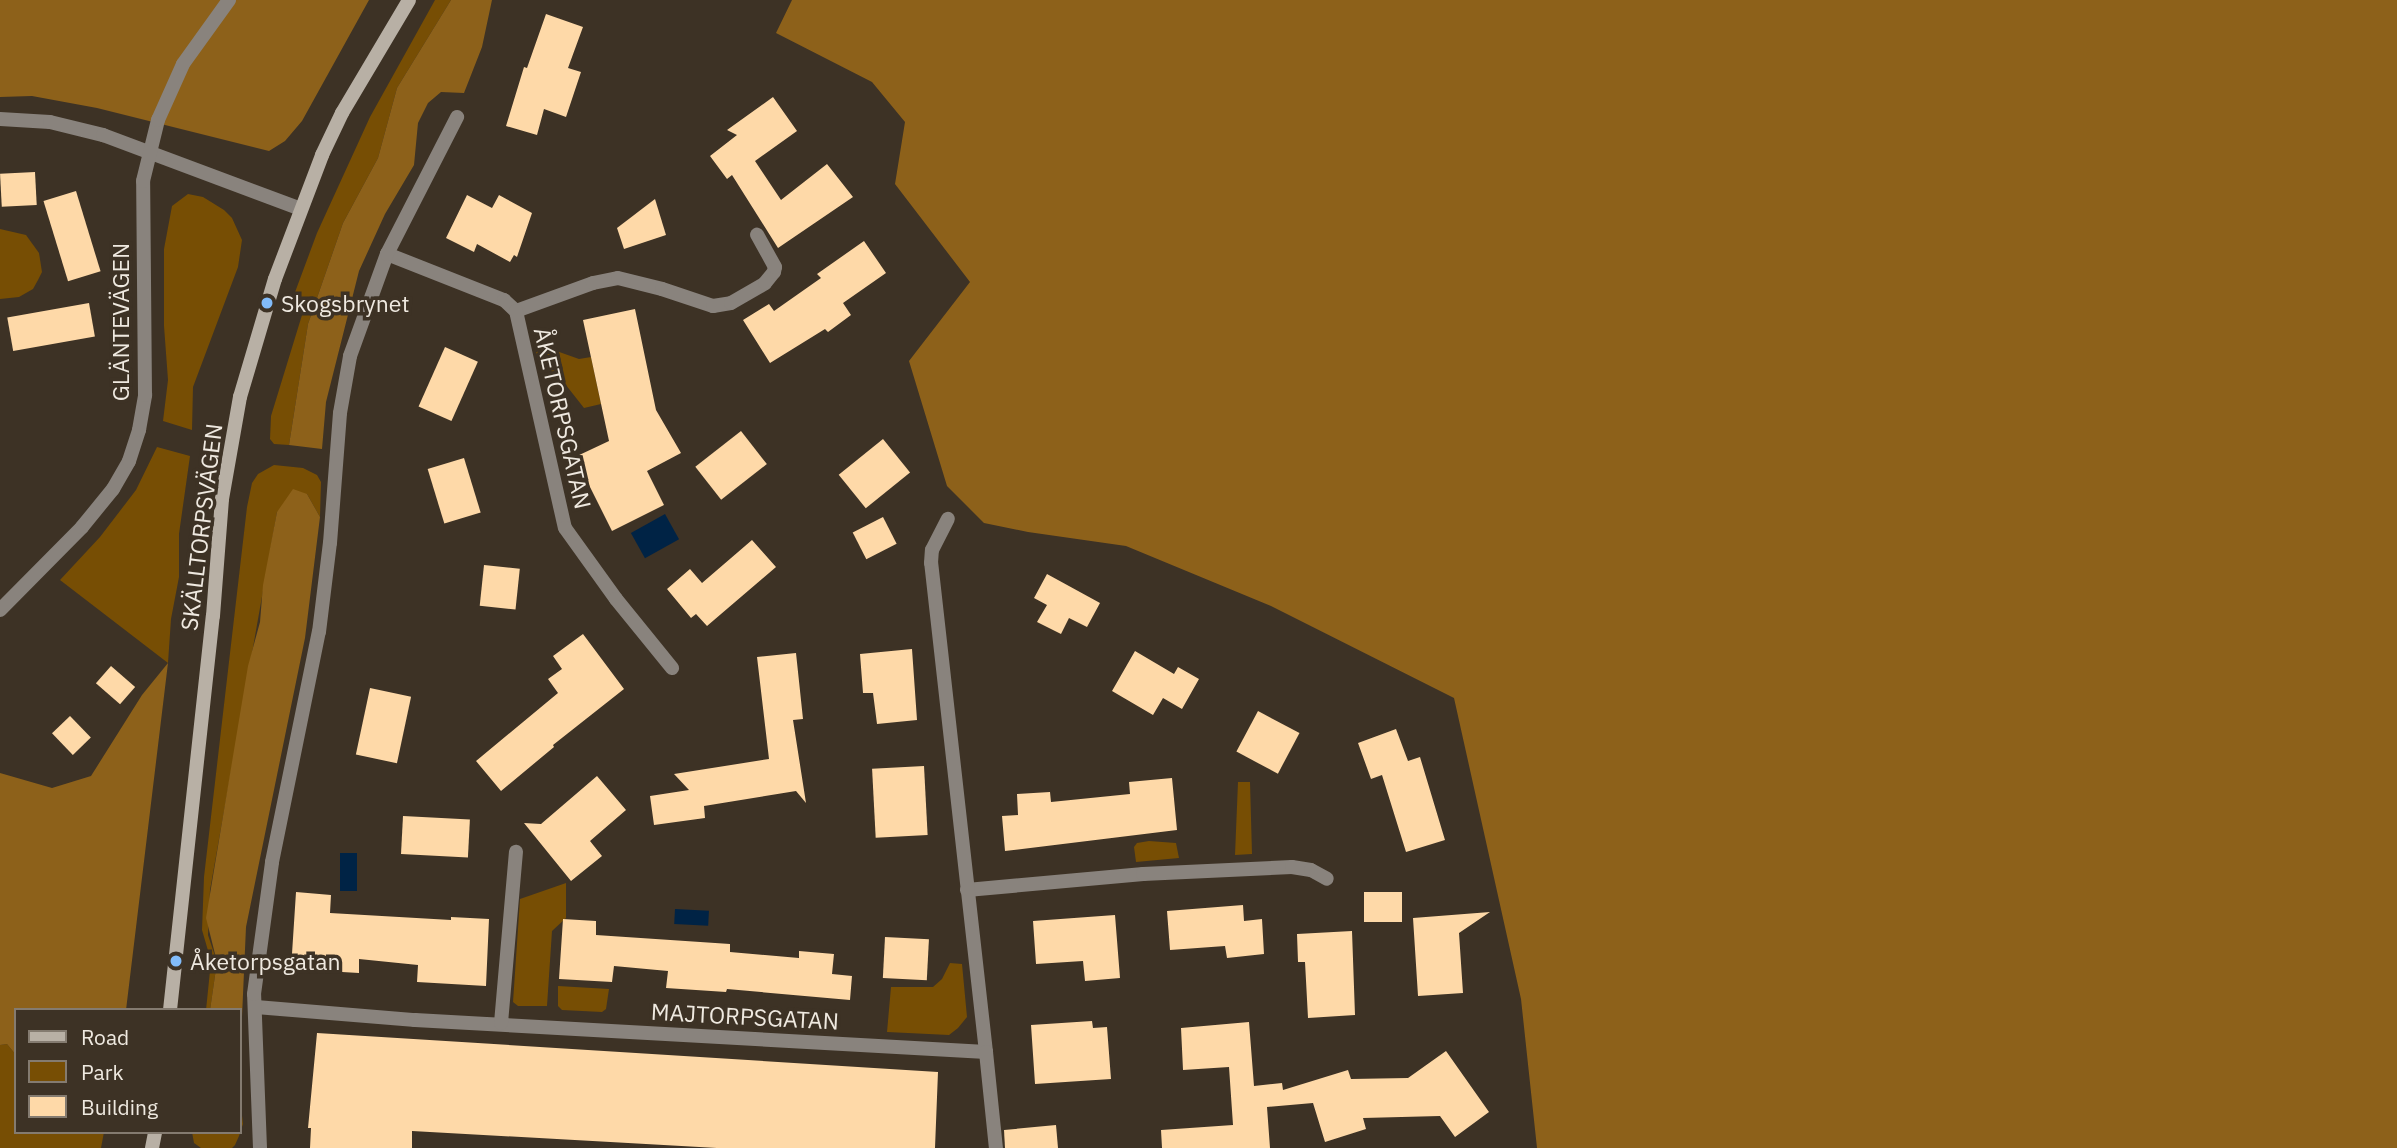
<!DOCTYPE html>
<meta charset="utf-8">
<style>
body{margin:0}
#map{position:relative;width:2397px;height:1148px;overflow:hidden;background:#3d3225;font-family:"IBM Plex Sans",sans-serif}
div>[style]{position:absolute}
[style*='--x']{left:calc(var(--x)*1px);top:calc(var(--y)*1px);width:calc(var(--w)*1px);rotate:calc(var(--a)*1deg)}
.green>*{inset:0;background:#774e04}
.forest>*{inset:0;background:#8d611a}
.water>*{inset:0;background:#002345;transform-origin:0 0}
.building>*{inset:0;background:#fed9a8;transform-origin:0 0}
.street>*{height:14px;margin:-7px;padding:0 7px;transform-origin:7px;border-radius:7px;background:#89837d}
.secondary>*{height:14px;margin:-7px;padding:0 7px;transform-origin:7px;border-radius:7px;background:#b8b0a5}
.dots>*{width:19px;height:19px;translate:-50% -50%;box-sizing:border-box;border:4px solid #3d3225;border-radius:50%}
span{translate:-50% -50%;white-space:nowrap;text-align:center;line-height:1.15;-webkit-text-stroke:7px #3d3225;paint-order:stroke}
.poi-label{font-size:23px;color:#efe9e0}
.left{translate:0 -50%;text-align:left}
.street-label{font-size:23px;color:#efe9e0}
.legend{position:absolute;left:14px;top:1008px;width:228px;height:126px;box-sizing:border-box;background:#3d3225;border:2px solid #847b70;margin:0;padding:9px 12px;list-style:none;font-size:21px;color:#efe9e0}
.legend li{display:flex;align-items:center;gap:14px;height:35px}
.legend b{width:35px;border:2px solid #847b70}
</style>
<div id="map">
<div class="green">
<i style="clip-path:polygon(435px 0,451px 0,397px 88px,378px 158px,343px 223px,308px 324px,289px 445px,274px 444px,270px 439px,271px 416px,302px 315px,291px 303px,317px 233px,370px 117px)"></i>
<i style="clip-path:polygon(188px 194px,203px 197px,224px 210px,232px 218px,242px 240px,238px 267px,193px 387px,192px 430px,163px 421px,168px 380px,164px 326px,164px 249px,172px 206px)"></i>
<i style="clip-path:polygon(0 229px,26px 235px,39px 253px,42px 272px,38px 280px,33px 289px,19px 297px,0 299px)"></i>
<i style="clip-path:polygon(534px 343px,579px 359px,591px 357px,601px 404px,584px 408px,558px 375px,539px 364px)"></i>
<i style="clip-path:polygon(157px 447px,190px 456px,179px 534px,179px 577px,171px 619px,168px 663px,60px 580px,100px 537px,136px 490px)"></i>
<i style="clip-path:polygon(274px 465px,303px 468px,317px 475px,321px 482px,320px 517px,307px 494px,277px 512px,210px 890px,208px 935px,217px 962px,210px 1010px,206px 1010px,211px 961px,202px 930px,204px 877px,247px 507px,252px 483px,258px 474px)"></i>
<i style="clip-path:polygon(1238px 782px,1250px 782px,1252px 854px,1235px 855px)"></i>
<i style="clip-path:polygon(1149px 841px,1176px 843px,1179px 858px,1136px 862px,1134px 847px,1137px 843px)"></i>
<i style="clip-path:polygon(566px 883px,566px 918px,552px 931px,547px 1006px,518px 1006px,513px 1002px,520px 899px)"></i>
<i style="clip-path:polygon(950px 963px,962px 964px,967px 1017px,958px 1028px,949px 1035px,887px 1032px,891px 987px,933px 987px,942px 979px)"></i>
<i style="clip-path:polygon(558px 986px,609px 989px,606px 1009px,602px 1012px,562px 1010px,558px 1006px)"></i>
<i style="clip-path:polygon(7px 1044px,16px 1055px,16px 1132px,104px 1132px,101px 1148px,0 1148px,0 1045px)"></i>
<i style="clip-path:polygon(240px 1099px,243px 1124px,239px 1136px,235px 1145px,232px 1148px,201px 1148px,194px 1143px,192px 1132px,240px 1132px)"></i>
</div>
<div class="forest">
<i style="clip-path:polygon(0 0,369px 0,302px 121px,285px 141px,269px 151px,97px 108px,32px 96px,0 97px)"></i>
<i style="clip-path:polygon(451px 0,492px 0,482px 47px,464px 93px,441px 92px,428px 103px,418px 123px,414px 165px,385px 214px,359px 271px,326px 402px,322px 449px,289px 445px,308px 324px,343px 223px,378px 158px,397px 88px)"></i>
<i style="clip-path:polygon(792px 0,2397px 0,2397px 1148px,1537px 1148px,1521px 999px,1454px 698px,1271px 606px,1126px 546px,1028px 532px,984px 523px,947px 486px,909px 361px,970px 282px,895px 184px,905px 122px,872px 82px,776px 33px)"></i>
<i style="clip-path:polygon(293px 489px,307px 494px,320px 517px,305px 638px,246px 927px,240px 1062px,240px 1010px,210px 1010px,217px 962px,206px 918px,248px 666px,260px 622px,263px 585px,277px 512px)"></i>
<i style="clip-path:polygon(168px 663px,126px 1010px,16px 1010px,16px 1055px,7px 1044px,0 1045px,0 773px,52px 788px,91px 776px,142px 695px)"></i>
</div>
<div class="water">
<i style="left:665px;top:514px;width:29px;height:39px;rotate:61deg"></i>
<i style="left:340px;top:853px;width:17px;height:38px"></i>
<i style="left:675px;top:909px;width:34px;height:15px;rotate:3deg"></i>
</div>
<div class="building">
<i style="clip-path:polygon(546px 14px,583px 27px,568px 68px,581px 72px,566px 117px,544px 109px,537px 135px,506px 126px,524px 67px,527px 68px)"></i>
<i style="clip-path:polygon(773px 97px,797px 131px,755px 161px,781px 200px,827px 164px,853px 197px,778px 248px,732px 175px,727px 179px,710px 156px,737px 135px,727px 130px)"></i>
<i style="left:35px;top:172px;width:33px;height:35px;rotate:87deg"></i>
<i style="left:76px;top:191px;width:84px;height:34px;rotate:73deg"></i>
<i style="clip-path:polygon(467px 195px,492px 208px,499px 195px,532px 213px,517px 257px,514px 255px,510px 262px,477px 244px,474px 252px,446px 238px)"></i>
<i style="clip-path:polygon(655px 199px,666px 235px,624px 249px,617px 228px)"></i>
<i style="clip-path:polygon(864px 241px,886px 273px,843px 303px,851px 315px,828px 332px,825px 329px,770px 363px,743px 320px,769px 304px,774px 311px,821px 278px,817px 274px)"></i>
<i style="left:89px;top:303px;width:34px;height:83px;rotate:80deg"></i>
<i style="clip-path:polygon(635px 309px,656px 410px,681px 453px,647px 471px,664px 505px,612px 531px,575px 457px,609px 441px,583px 320px)"></i>
<i style="left:445px;top:347px;width:36px;height:65px;rotate:24deg"></i>
<i style="left:741px;top:431px;width:42px;height:58px;rotate:52deg"></i>
<i style="left:883px;top:439px;width:43px;height:57px;rotate:51deg"></i>
<i style="left:464px;top:458px;width:57px;height:38px;rotate:73deg"></i>
<i style="left:883px;top:517px;width:30px;height:34px;rotate:63deg"></i>
<i style="clip-path:polygon(752px 540px,776px 567px,707px 626px,696px 614px,691px 618px,667px 589px,690px 569px,702px 583px)"></i>
<i style="left:484px;top:565px;width:36px;height:41px;rotate:6deg"></i>
<i style="clip-path:polygon(1047px 574px,1100px 603px,1087px 627px,1069px 618px,1061px 634px,1037px 622px,1047px 605px,1034px 598px)"></i>
<i style="clip-path:polygon(583px 634px,624px 689px,553px 745px,554px 747px,501px 791px,476px 761px,558px 693px,548px 679px,562px 669px,553px 656px)"></i>
<i style="clip-path:polygon(912px 649px,917px 720px,877px 724px,873px 693px,863px 693px,860px 654px)"></i>
<i style="clip-path:polygon(1135px 651px,1174px 674px,1178px 667px,1199px 679px,1182px 709px,1163px 698px,1153px 715px,1112px 691px)"></i>
<i style="clip-path:polygon(796px 653px,803px 719px,793px 720px,806px 803px,796px 791px,704px 806px,705px 818px,654px 825px,650px 796px,689px 790px,674px 774px,769px 759px,757px 657px)"></i>
<i style="left:111px;top:666px;width:32px;height:23px;rotate:41deg"></i>
<i style="left:370px;top:688px;width:42px;height:68px;rotate:12deg"></i>
<i style="left:1258px;top:711px;width:47px;height:46px;rotate:28deg"></i>
<i style="left:70px;top:716px;width:30px;height:25px;rotate:46deg"></i>
<i style="clip-path:polygon(1396px 729px,1408px 761px,1420px 757px,1445px 840px,1406px 852px,1382px 775px,1371px 779px,1358px 743px)"></i>
<i style="left:924px;top:766px;width:69px;height:52px;rotate:87deg"></i>
<i style="clip-path:polygon(597px 776px,626px 810px,590px 841px,602px 856px,571px 881px,524px 823px,541px 824px)"></i>
<i style="clip-path:polygon(1172px 778px,1177px 830px,1005px 851px,1002px 816px,1018px 815px,1017px 794px,1050px 792px,1051px 802px,1130px 794px,1129px 782px)"></i>
<i style="left:403px;top:816px;width:67px;height:38px;rotate:3deg"></i>
<i style="clip-path:polygon(296px 892px,331px 895px,330px 913px,451px 920px,451px 917px,489px 919px,486px 986px,417px 982px,418px 965px,359px 959px,359px 973px,291px 969px)"></i>
<i style="left:1402px;top:892px;width:30px;height:38px;rotate:90deg"></i>
<i style="clip-path:polygon(1243px 905px,1244px 921px,1262px 919px,1264px 954px,1227px 958px,1225px 946px,1170px 950px,1167px 911px)"></i>
<i style="clip-path:polygon(1490px 912px,1459px 933px,1463px 993px,1418px 996px,1413px 918px)"></i>
<i style="clip-path:polygon(1115px 915px,1120px 978px,1085px 981px,1083px 961px,1036px 964px,1033px 921px)"></i>
<i style="clip-path:polygon(563px 919px,596px 921px,596px 935px,730px 944px,730px 952px,799px 958px,799px 951px,834px 954px,832px 974px,852px 976px,850px 1000px,727px 989px,726px 992px,666px 988px,668px 971px,614px 966px,612px 982px,559px 979px)"></i>
<i style="clip-path:polygon(1352px 931px,1355px 1015px,1308px 1018px,1305px 962px,1298px 962px,1297px 934px)"></i>
<i style="left:885px;top:937px;width:44px;height:41px;rotate:3deg"></i>
<i style="clip-path:polygon(1092px 1021px,1093px 1028px,1107px 1027px,1111px 1079px,1035px 1084px,1031px 1025px)"></i>
<i style="clip-path:polygon(1249px 1022px,1254px 1086px,1282px 1083px,1283px 1090px,1348px 1070px,1351px 1079px,1408px 1078px,1446px 1051px,1489px 1112px,1455px 1137px,1440px 1116px,1363px 1118px,1366px 1129px,1325px 1142px,1313px 1103px,1267px 1107px,1270px 1148px,1162px 1148px,1161px 1130px,1233px 1125px,1229px 1067px,1183px 1070px,1181px 1028px)"></i>
<i style="clip-path:polygon(317px 1033px,938px 1072px,935px 1148px,717px 1148px,412px 1131px,412px 1148px,310px 1148px,311px 1128px,308px 1128px)"></i>
<i style="clip-path:polygon(1056px 1125px,1058px 1148px,1005px 1148px,1004px 1130px)"></i>
</div>
<div class="street">
<i style="--x:0;--y:119;--w:50;--a:3.4"></i>
<i style="--x:50;--y:122;--w:55;--a:13.8"></i>
<i style="--x:103;--y:135;--w:211;--a:20.5"></i>
<i style="--x:387;--y:254;--w:126;--a:21.5"></i>
<i style="--x:504;--y:300;--w:16;--a:43"></i>
<i style="--x:516;--y:311;--w:82;--a:-20"></i>
<i style="--x:593;--y:283;--w:25;--a:-11"></i>
<i style="--x:618;--y:278;--w:45;--a:14"></i>
<i style="--x:662;--y:289;--w:54;--a:18.4"></i>
<i style="--x:713;--y:306;--w:18;--a:-9"></i>
<i style="--x:731;--y:303;--w:39;--a:-30"></i>
<i style="--x:765;--y:283;--w:14;--a:-51"></i>
<i style="--x:774;--y:272;--w:5;--a:-79"></i>
<i style="--x:775;--y:267;--w:37;--a:-119"></i>
<i style="--x:516;--y:311;--w:222;--a:77.3"></i>
<i style="--x:565;--y:528;--w:87;--a:54.3"></i>
<i style="--x:616;--y:599;--w:89;--a:50.9"></i>
<i style="--x:0;--y:610;--w:117;--a:-45.3"></i>
<i style="--x:82;--y:527;--w:49;--a:-50.8"></i>
<i style="--x:113;--y:489;--w:32;--a:-60"></i>
<i style="--x:129;--y:461;--w:33;--a:-72"></i>
<i style="--x:139;--y:430;--w:36;--a:-80"></i>
<i style="--x:145;--y:395;--w:214;--a:-90.5"></i>
<i style="--x:143;--y:181;--w:63;--a:-76.2"></i>
<i style="--x:158;--y:120;--w:61;--a:-65.9"></i>
<i style="--x:183;--y:64;--w:79;--a:-54.3"></i>
<i style="--x:967;--y:890;--w:177;--a:-5.2"></i>
<i style="--x:1143;--y:874;--w:149;--a:-2.7"></i>
<i style="--x:1292;--y:867;--w:19;--a:9"></i>
<i style="--x:1311;--y:870;--w:18;--a:29"></i>
<i style="--x:256;--y:1007;--w:160;--a:4.7"></i>
<i style="--x:415;--y:1020;--w:572;--a:3.21"></i>
<i style="--x:986;--y:1052;--w:492;--a:-96.4"></i>
<i style="--x:931;--y:563;--w:13;--a:-86"></i>
<i style="--x:932;--y:550;--w:35;--a:-63"></i>
<i style="--x:501;--y:1023;--w:172;--a:-85"></i>
<i style="--x:986;--y:1052;--w:97;--a:84.1"></i>
<i style="--x:260;--y:1148;--w:154;--a:-92.2"></i>
<i style="--x:254;--y:994;--w:133;--a:-82.2"></i>
<i style="--x:272;--y:862;--w:235;--a:-78.5"></i>
<i style="--x:319;--y:632;--w:90;--a:-83"></i>
<i style="--x:330;--y:543;--w:130;--a:-85.6"></i>
<i style="--x:340;--y:413;--w:58;--a:-80"></i>
<i style="--x:350;--y:356;--w:109;--a:-70.1"></i>
<i style="--x:387;--y:254;--w:154;--a:-62.9"></i>
</div>
<div class="secondary">
<i style="--x:170;--y:1010;--w:396;--a:-83.8"></i>
<i style="--x:213;--y:616;--w:117;--a:-85.6"></i>
<i style="--x:222;--y:499;--w:104;--a:-80"></i>
<i style="--x:240;--y:397;--w:123;--a:-73.5"></i>
<i style="--x:275;--y:279;--w:133;--a:-69.2"></i>
<i style="--x:322;--y:155;--w:47;--a:-64.5"></i>
<i style="--x:342;--y:113;--w:131;--a:-59.3"></i>
<i style="--x:152;--y:1148;--w:16;--a:-79"></i>
</div>
<div class="dots">
<i style="left:267px;top:303px;background:#82bcfa"></i>
<i style="left:176px;top:961px;background:#82bcfa"></i>
</div>
<div class="poi-label">
<span class="left" style="left:281px;top:303px">Skogsbrynet</span>
<span class="left" style="left:190px;top:961px">Åketorpsgatan</span>
</div>
<div class="street-label">
<span style="left:120px;top:322px;rotate:-90deg">GLÄNTEVÄGEN</span>
<span style="left:563px;top:418px;rotate:77deg">ÅKETORPSGATAN</span>
<span style="left:201px;top:527px;rotate:-83deg">SKÄLLTORPSVÄGEN</span>
<span style="left:745px;top:1016px;rotate:3deg">MAJTORPSGATAN</span>
</div>
<ul class="legend">
<li><b style="height:9px;background:#b8b0a5"></b>Road</li>
<li><b style="height:19px;background:#774e04"></b>Park</li>
<li><b style="height:19px;background:#fed9a8"></b>Building</li>
</ul>
</div>
